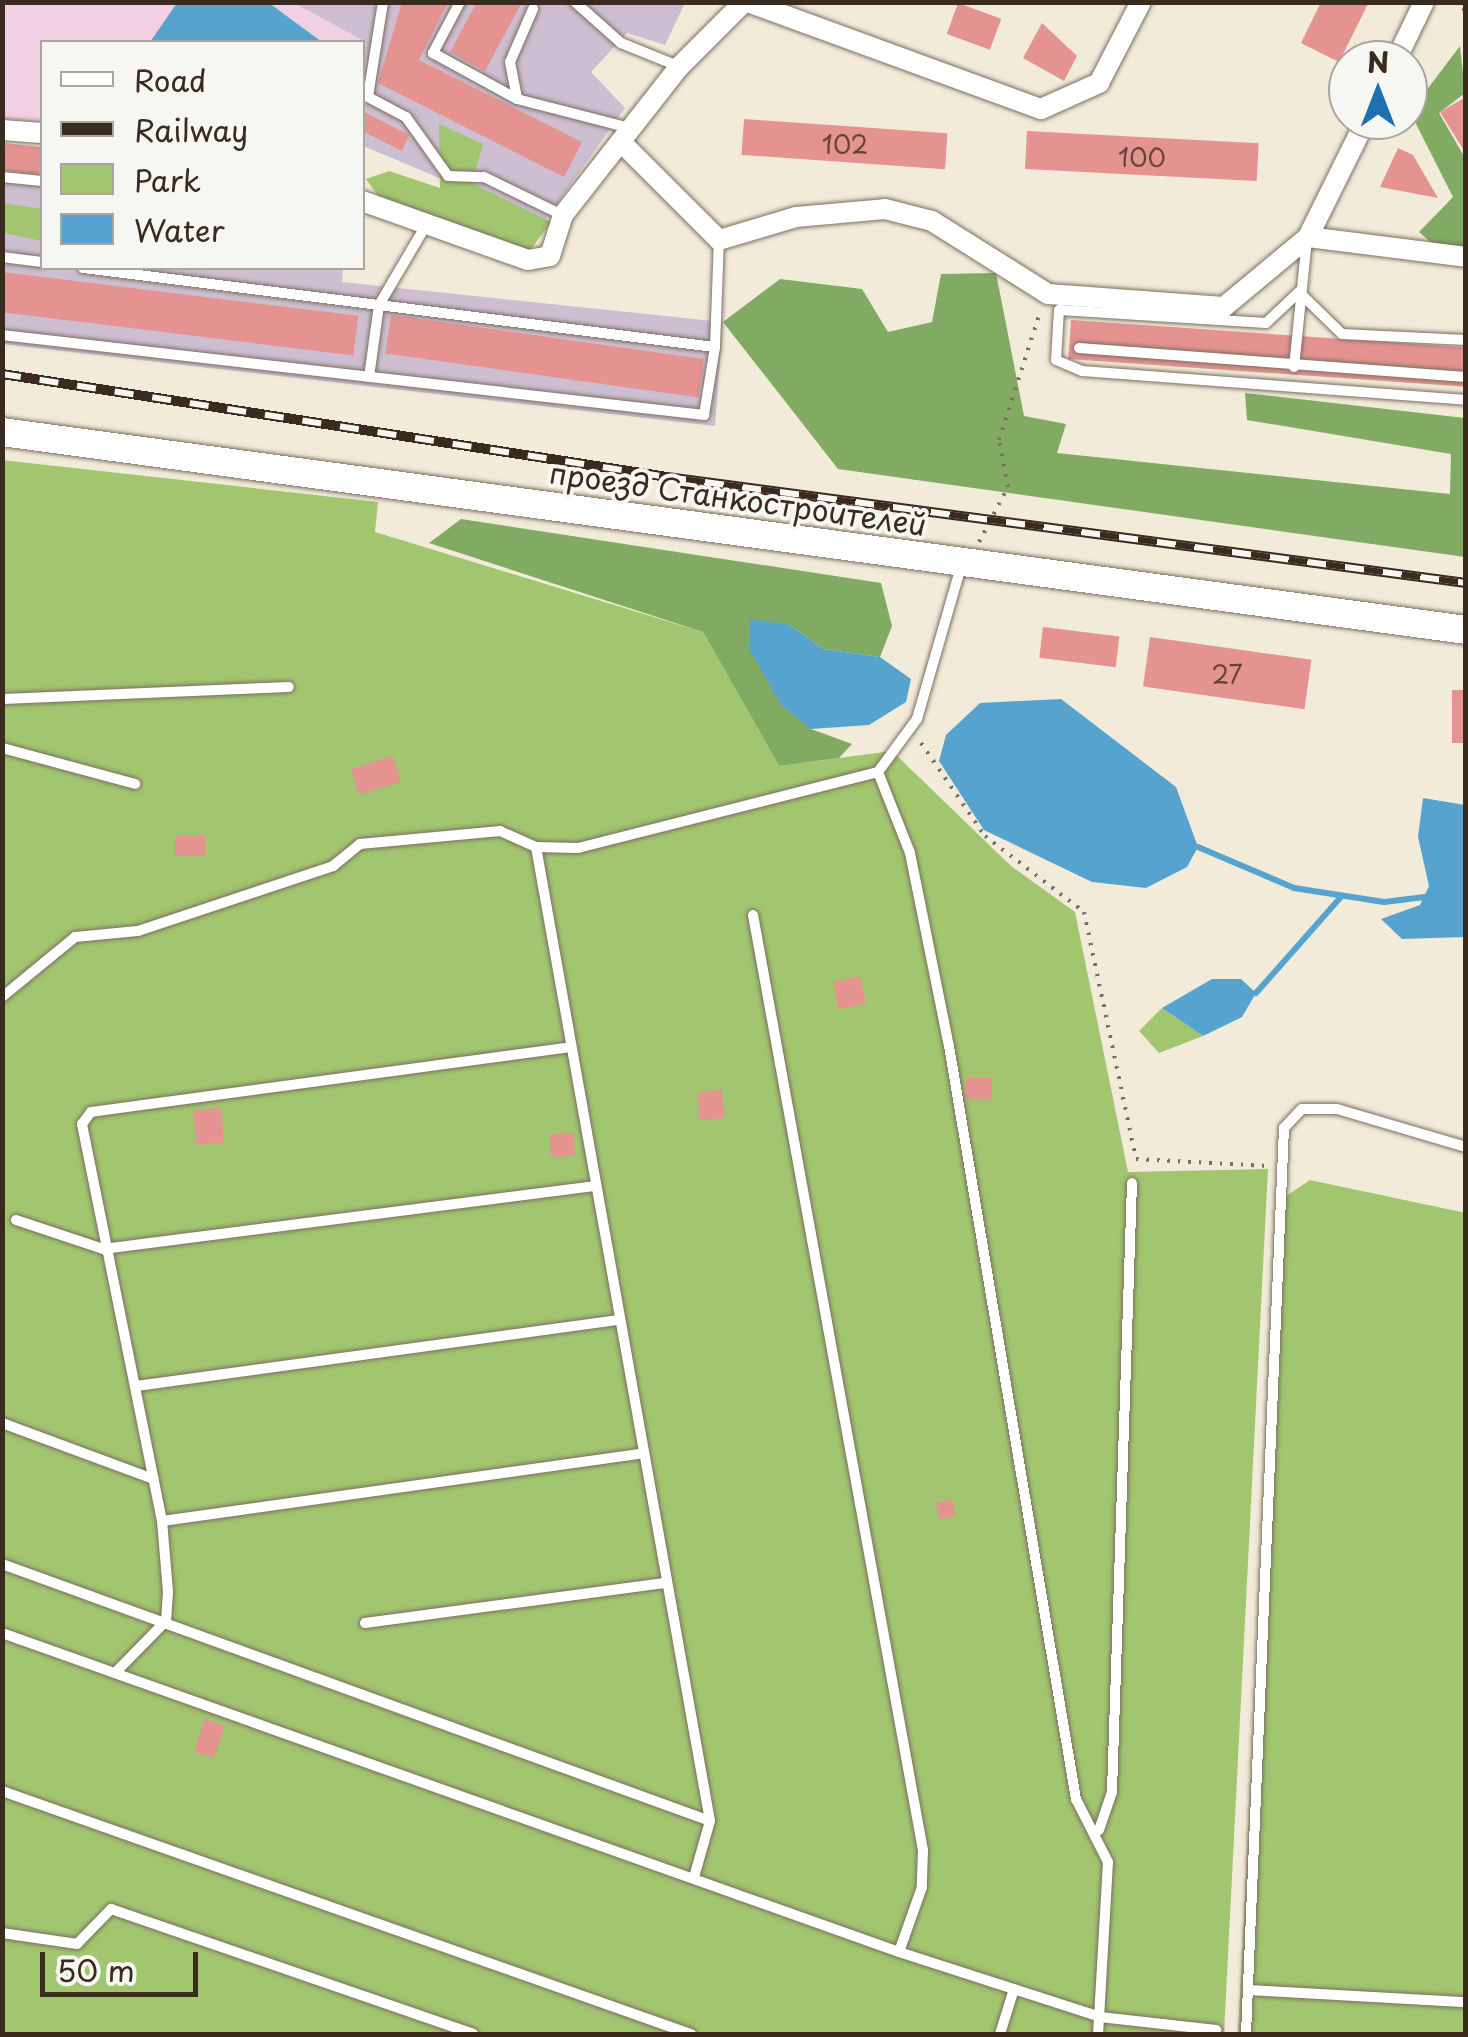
<!DOCTYPE html>
<meta charset="utf-8">
<style>
body{margin:0}
#map{position:relative;width:1468px;height:2037px;overflow:hidden;background:#f3ebda;font-family:"Playpen Sans",sans-serif}
div>[style]{position:absolute}
[style*='--x']{left:calc(var(--x)*1px);top:calc(var(--y)*1px);width:calc(var(--w)*1px);rotate:calc(var(--a)*1deg)}
.built>*{inset:0;background:#f1d0e3}
.industrial>*{inset:0;background:#cebed1}
.green>*{inset:0;background:#a2c670}
.forest>*{inset:0;background:#81ab62}
.water>*{inset:0;background:#56a3cf}
.stream>*{height:6px;margin:-3px;padding:0 3px;transform-origin:3px;border-radius:3px;background:#56a3cf}
.building>*{inset:0;background:#e59391;transform-origin:0 0}
.path>*{height:4px;margin-top:-2px;transform-origin:0;background:repeating-linear-gradient(90deg,#7b6e60 0 2.5px,transparent 0 10.5px)}
.roads{filter:drop-shadow(0 0 2px #7b6e60) drop-shadow(0 0 2px #7b6e60)}
.lane>*{height:10px;margin:-5px;padding:0 5px;transform-origin:5px;border-radius:5px;background:#fff}
.street>*{height:20px;margin:-10px;padding:0 10px;transform-origin:10px;border-radius:10px;background:#fff}
.secondary>*{height:28px;margin:-14px;padding:0 14px;transform-origin:14px;border-radius:14px;background:#fff}
.rail>*{height:10px;margin-top:-5px;transform-origin:0;background:repeating-linear-gradient(90deg,#f6f6f2 0 19px,#3b2a1e 0 38px);box-sizing:border-box;border-block:2px solid #3b2a1e}
span{translate:-50% -50%;white-space:nowrap;text-align:center;line-height:1.15;-webkit-text-stroke:8px #f6f6f2;paint-order:stroke}
.number-label{font-size:25px;color:#66443b}
.number-label span{-webkit-text-stroke-width:0}
.street-label{font-size:30px;color:#3b2a1e}
.frame{position:absolute;inset:0;border:5px solid #3b2a1e;pointer-events:none}
.legend{position:absolute;left:40px;top:40px;width:325px;height:230px;box-sizing:border-box;background:#f6f6f2;border:2px solid #aba49d;margin:0;padding:12px 18px;list-style:none;font-size:30px;color:#3b2a1e}
.legend li{display:flex;align-items:center;gap:20px;height:50px}
.legend b{width:50px;border:2px solid #aba49d}
.north{position:absolute;left:1328px;top:40px;width:100px;height:100px;box-sizing:border-box;background:#f6f6f2;border:2px solid #aba49d;border-radius:50%;rotate:0deg;font-size:28px;font-weight:700;line-height:40px;text-align:center;color:#3b2a1e}
.north::after{content:'';display:block;margin:auto;width:35px;height:45px;background:#1f6fb2;clip-path:polygon(50% 0,100% 100%,50% 72%,0 100%)}
.scale{position:absolute;left:40px;top:1952px;width:158px;height:45px;box-sizing:border-box;border:5px solid #3b2a1e;border-top:0;padding-left:12px;font-size:30px;line-height:35px;white-space:nowrap;color:#3b2a1e;-webkit-text-stroke:8px #f6f6f2;paint-order:stroke}
</style>
<div id="map">
<div class="built">
<i style="clip-path:polygon(3px 3px,294px 3px,364px 41px,42px 42px,42px 122px,3px 118px)"></i>
</div>
<div class="industrial">
<i style="clip-path:polygon(294px 3px,685px 3px,665px 45px,627px 33px,591px 72px,625px 108px,544px 222px,363px 146px,364px 41px)"></i>
<i style="clip-path:polygon(3px 143px,42px 147px,42px 268px,343px 268px,342px 282px,723px 322px,715px 426px,3px 344px)"></i>
</div>
<div class="green">
<i style="clip-path:polygon(439px 124px,483px 144px,472px 183px,551px 222px,529px 252px,383px 203px,366px 179px,389px 171px,440px 188px)"></i>
<i style="clip-path:polygon(3px 203px,42px 209px,42px 241px,3px 233px)"></i>
<i style="clip-path:polygon(2px 460px,378px 502px,375px 532px,703px 632px,779px 766px,892px 751px,1011px 866px,1075px 912px,1128px 1172px,1268px 1169px,1224px 2034px,3px 2034px)"></i>
<i style="clip-path:polygon(1162px 1008px,1203px 1036px,1159px 1053px,1139px 1031px)"></i>
<i style="clip-path:polygon(1310px 1180px,1466px 1213px,1465px 2034px,1238px 2034px,1280px 1200px)"></i>
</div>
<div class="forest">
<i style="clip-path:polygon(1460px 46px,1465px 93px,1439px 113px,1465px 158px,1465px 251px,1439px 249px,1419px 232px,1453px 197px,1410px 112px)"></i>
<i style="clip-path:polygon(996px 273px,1024px 416px,1066px 424px,1057px 453px,1450px 494px,1451px 454px,1247px 420px,1245px 393px,1465px 418px,1465px 557px,838px 469px,723px 322px,780px 279px,862px 289px,888px 332px,932px 322px,941px 274px)"></i>
<i style="clip-path:polygon(461px 519px,881px 583px,892px 626px,880px 657px,823px 649px,790px 625px,811px 729px,852px 744px,839px 758px,779px 766px,703px 632px,429px 543px)"></i>
</div>
<div class="water">
<i style="clip-path:polygon(177px 3px,269px 3px,322px 42px,150px 42px)"></i>
<i style="clip-path:polygon(750px 619px,790px 625px,823px 649px,880px 657px,911px 679px,906px 702px,869px 725px,811px 729px,782px 706px,749px 649px)"></i>
<i style="clip-path:polygon(1061px 699px,1176px 787px,1198px 847px,1187px 867px,1146px 888px,1092px 882px,984px 830px,939px 761px,946px 735px,980px 703px)"></i>
<i style="clip-path:polygon(1423px 798px,1465px 805px,1465px 937px,1402px 939px,1381px 919px,1420px 905px,1429px 886px,1418px 837px)"></i>
<i style="clip-path:polygon(1212px 979px,1241px 979px,1256px 993px,1242px 1017px,1203px 1036px,1162px 1008px)"></i>
</div>
<div class="stream">
<i style="--x:1198;--y:847;--w:104;--a:23.1"></i>
<i style="--x:1294;--y:888;--w:91;--a:8.8"></i>
<i style="--x:1384;--y:902;--w:41;--a:-7"></i>
<i style="--x:1256;--y:993;--w:128;--a:-48.5"></i>
</div>
<div class="building">
<i style="clip-path:polygon(402px 2px,448px 2px,419px 60px,582px 142px,564px 177px,378px 83px)"></i>
<i style="clip-path:polygon(477px 2px,522px 2px,485px 71px,450px 52px)"></i>
<i style="clip-path:polygon(1321px 2px,1369px 2px,1339px 62px,1301px 43px)"></i>
<i style="left:958px;top:3px;width:46px;height:33px;rotate:20deg"></i>
<i style="clip-path:polygon(1042px 23px,1077px 56px,1064px 81px,1023px 58px)"></i>
<i style="clip-path:polygon(1466px 97px,1466px 154px,1440px 112px)"></i>
<i style="clip-path:polygon(362px 111px,409px 135px,402px 151px,362px 131px)"></i>
<i style="left:744px;top:119px;width:204px;height:36px;rotate:4deg"></i>
<i style="left:1027px;top:131px;width:232px;height:38px;rotate:3deg"></i>
<i style="left:2px;top:143px;width:40px;height:27px;rotate:6deg"></i>
<i style="clip-path:polygon(1398px 148px,1413px 155px,1438px 198px,1380px 187px)"></i>
<i style="left:2px;top:272px;width:359px;height:40px;rotate:7deg"></i>
<i style="left:391px;top:315px;width:316px;height:39px;rotate:8deg"></i>
<i style="left:1071px;top:320px;width:396px;height:39px;rotate:4deg"></i>
<i style="left:1043px;top:627px;width:77px;height:31px;rotate:7deg"></i>
<i style="left:1150px;top:637px;width:163px;height:50px;rotate:8deg"></i>
<i style="left:1452px;top:690px;width:14px;height:53px"></i>
<i style="left:393px;top:756px;width:27px;height:44px;rotate:73deg"></i>
<i style="left:205px;top:835px;width:21px;height:30px;rotate:90deg"></i>
<i style="left:860px;top:976px;width:28px;height:28px;rotate:77deg"></i>
<i style="left:992px;top:1078px;width:22px;height:26px;rotate:90deg"></i>
<i style="left:722px;top:1090px;width:28px;height:25px;rotate:84deg"></i>
<i style="left:221px;top:1108px;width:35px;height:28px;rotate:85deg"></i>
<i style="left:574px;top:1133px;width:23px;height:24px;rotate:88deg"></i>
<i style="left:952px;top:1499px;width:17px;height:17px;rotate:77deg"></i>
<i style="left:205px;top:1719px;width:21px;height:34px;rotate:19deg"></i>
</div>
<div class="path">
<i style="--x:1463;--y:11;--w:5;--a:-53"></i>
<i style="--x:979;--y:542;--w:62;--a:-62.2"></i>
<i style="--x:1008;--y:487;--w:48;--a:-100.8"></i>
<i style="--x:999;--y:440;--w:134;--a:-72.2"></i>
<i style="--x:921;--y:743;--w:113;--a:55.5"></i>
<i style="--x:985;--y:836;--w:125;--a:37.5"></i>
<i style="--x:1084;--y:912;--w:252;--a:78.1"></i>
<i style="--x:1136;--y:1159;--w:133;--a:3"></i>
</div>
<div class="roads">
<div class="lane">
<i style="--x:383;--y:2;--w:96;--a:99"></i>
<i style="--x:368;--y:97;--w:43;--a:27.8"></i>
<i style="--x:406;--y:117;--w:72;--a:54.6"></i>
<i style="--x:448;--y:176;--w:36;--a:2"></i>
<i style="--x:484;--y:177;--w:87;--a:26"></i>
<i style="--x:460;--y:2;--w:58;--a:117.9"></i>
<i style="--x:433;--y:53;--w:96;--a:28.7"></i>
<i style="--x:517;--y:99;--w:117;--a:14.4"></i>
<i style="--x:575;--y:2;--w:62;--a:41.7"></i>
<i style="--x:621;--y:43;--w:61;--a:22"></i>
<i style="--x:517;--y:98;--w:37;--a:-101"></i>
<i style="--x:510;--y:62;--w:58;--a:-66.5"></i>
<i style="--x:2;--y:177;--w:40;--a:5.7"></i>
<i style="--x:2;--y:257;--w:40;--a:7.1"></i>
<i style="--x:83;--y:268;--w:637;--a:7.13"></i>
<i style="--x:715;--y:347;--w:107;--a:-87.9"></i>
<i style="--x:2;--y:335;--w:707;--a:6.5"></i>
<i style="--x:704;--y:415;--w:69;--a:-80.8"></i>
<i style="--x:1466;--y:340;--w:124;--a:-177.2"></i>
<i style="--x:1342;--y:334;--w:60;--a:-135.7"></i>
<i style="--x:1299;--y:292;--w:45;--a:136.8"></i>
<i style="--x:1266;--y:323;--w:207;--a:-176.4"></i>
<i style="--x:1059;--y:310;--w:50;--a:93.4"></i>
<i style="--x:1056;--y:360;--w:28;--a:23"></i>
<i style="--x:1082;--y:371;--w:385;--a:4.3"></i>
<i style="--x:1079;--y:348;--w:388;--a:4.3"></i>
<i style="--x:1294;--y:367;--w:129;--a:-84.2"></i>
<i style="--x:369;--y:377;--w:73;--a:-82.1"></i>
<i style="--x:379;--y:305;--w:91;--a:-59.5"></i>
<i style="--x:2;--y:699;--w:287;--a:-2.4"></i>
<i style="--x:2;--y:748;--w:138;--a:15.1"></i>
<i style="--x:878;--y:772;--w:87;--a:68.4"></i>
<i style="--x:910;--y:853;--w:197;--a:78.6"></i>
<i style="--x:949;--y:1046;--w:764;--a:80.43"></i>
<i style="--x:1076;--y:1799;--w:71;--a:63.1"></i>
<i style="--x:1108;--y:1862;--w:172;--a:93.3"></i>
<i style="--x:536;--y:847;--w:42;--a:1.4"></i>
<i style="--x:578;--y:848;--w:309;--a:-14.2"></i>
<i style="--x:878;--y:772;--w:66;--a:-53.7"></i>
<i style="--x:917;--y:719;--w:162;--a:-73.9"></i>
<i style="--x:753;--y:915;--w:950;--a:79.7"></i>
<i style="--x:923;--y:1850;--w:37;--a:92"></i>
<i style="--x:922;--y:1887;--w:69;--a:109.5"></i>
<i style="--x:2;--y:997;--w:94;--a:-39.4"></i>
<i style="--x:75;--y:937;--w:63;--a:-5.4"></i>
<i style="--x:138;--y:931;--w:206;--a:-18.4"></i>
<i style="--x:333;--y:866;--w:35;--a:-39"></i>
<i style="--x:360;--y:844;--w:141;--a:-5.3"></i>
<i style="--x:500;--y:831;--w:39;--a:24"></i>
<i style="--x:536;--y:847;--w:989;--a:79.87"></i>
<i style="--x:710;--y:1821;--w:58;--a:105.9"></i>
<i style="--x:16;--y:1220;--w:92;--a:18.4"></i>
<i style="--x:103;--y:1249;--w:493;--a:-7.3"></i>
<i style="--x:136;--y:1386;--w:486;--a:-7.8"></i>
<i style="--x:2;--y:1423;--w:161;--a:20.3"></i>
<i style="--x:162;--y:1521;--w:486;--a:-8"></i>
<i style="--x:2;--y:1564;--w:753;--a:19.95"></i>
<i style="--x:365;--y:1623;--w:304;--a:-7.6"></i>
<i style="--x:2;--y:1633;--w:952;--a:19.58"></i>
<i style="--x:899;--y:1952;--w:211;--a:17.9"></i>
<i style="--x:1100;--y:2017;--w:117;--a:6.4"></i>
<i style="--x:115;--y:1673;--w:73;--a:-45.6"></i>
<i style="--x:166;--y:1621;--w:29;--a:-86"></i>
<i style="--x:168;--y:1592;--w:71;--a:-94.8"></i>
<i style="--x:162;--y:1521;--w:405;--a:-101.4"></i>
<i style="--x:82;--y:1124;--w:15;--a:-53"></i>
<i style="--x:91;--y:1112;--w:479;--a:-7.7"></i>
<i style="--x:2;--y:1791;--w:731;--a:19.43"></i>
<i style="--x:1099;--y:1830;--w:40;--a:-71.1"></i>
<i style="--x:1112;--y:1792;--w:609;--a:-88.12"></i>
<i style="--x:2;--y:1933;--w:76;--a:8.3"></i>
<i style="--x:77;--y:1944;--w:49;--a:-45.8"></i>
<i style="--x:111;--y:1909;--w:383;--a:19"></i>
<i style="--x:1249;--y:1990;--w:217;--a:3.2"></i>
<i style="--x:1000;--y:2034;--w:47;--a:-72.7"></i>
<i style="--x:1246;--y:2034;--w:907;--a:-87.6"></i>
<i style="--x:1284;--y:1128;--w:26;--a:-47"></i>
<i style="--x:1302;--y:1109;--w:35;--a:0"></i>
<i style="--x:1337;--y:1109;--w:134;--a:16.4"></i>
</div>
<div class="street">
<i style="--x:748;--y:2;--w:312;--a:20.1"></i>
<i style="--x:1041;--y:109;--w:64;--a:-24.1"></i>
<i style="--x:1099;--y:83;--w:91;--a:-62.6"></i>
<i style="--x:1396;--y:60;--w:64;--a:-64.2"></i>
<i style="--x:2;--y:130;--w:40;--a:4.3"></i>
<i style="--x:621;--y:142;--w:139;--a:45"></i>
<i style="--x:719;--y:240;--w:80;--a:-16.6"></i>
<i style="--x:796;--y:217;--w:89;--a:-5.1"></i>
<i style="--x:885;--y:209;--w:49;--a:14.3"></i>
<i style="--x:932;--y:221;--w:137;--a:32.2"></i>
<i style="--x:1048;--y:294;--w:176;--a:4.2"></i>
<i style="--x:1224;--y:307;--w:109;--a:-39.8"></i>
<i style="--x:1308;--y:237;--w:131;--a:-63.6"></i>
<i style="--x:362;--y:201;--w:176;--a:19.6"></i>
<i style="--x:528;--y:260;--w:22;--a:-10"></i>
<i style="--x:550;--y:256;--w:43;--a:-72.4"></i>
<i style="--x:563;--y:215;--w:188;--a:-51.9"></i>
<i style="--x:679;--y:67;--w:92;--a:-45"></i>
<i style="--x:1308;--y:237;--w:159;--a:7.2"></i>
</div>
<div class="secondary">
<i style="--x:2;--y:432;--w:1477;--a:7.7"></i>
</div>
</div>
<div class="rail">
<i style="--x:2;--y:374;--w:673;--a:8.8"></i>
<i style="--x:667;--y:477;--w:806;--a:7.56"></i>
</div>
<div class="number-label">
<span style="left:845px;top:144px">102</span>
<span style="left:1142px;top:157px">100</span>
<span style="left:1227px;top:674px">27</span>
</div>
<div class="street-label">
<span style="left:738px;top:498px;rotate:8deg">проезд Станкостроителей</span>
</div>
<div class="frame"></div>
<ul class="legend">
<li><b style="height:12px;background:#fff"></b>Road</li>
<li><b style="height:12px;background:#3b2a1e"></b>Railway</li>
<li><b style="height:28px;background:#a2c670"></b>Park</li>
<li><b style="height:28px;background:#56a3cf"></b>Water</li>
</ul>
<div class="north">N</div>
<div class="scale">50 m</div>
</div>
